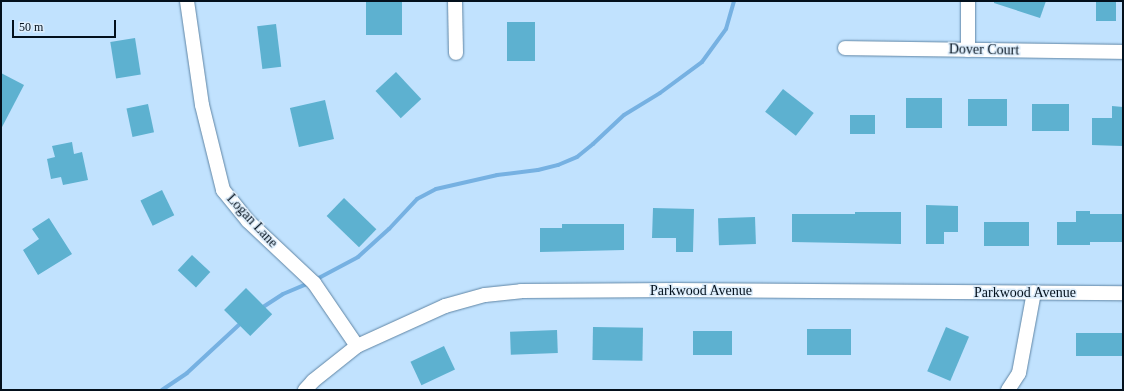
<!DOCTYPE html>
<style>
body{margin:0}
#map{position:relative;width:1124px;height:391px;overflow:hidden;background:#c1e2fe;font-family:Georgia,serif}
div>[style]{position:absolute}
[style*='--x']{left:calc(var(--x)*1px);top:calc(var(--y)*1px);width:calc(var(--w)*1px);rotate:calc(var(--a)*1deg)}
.stream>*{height:4px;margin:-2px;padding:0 2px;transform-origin:2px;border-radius:2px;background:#76b1e2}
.building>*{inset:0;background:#5db1d0;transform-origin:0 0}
.roads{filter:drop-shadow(0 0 1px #5f85a5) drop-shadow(0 0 1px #5f85a5)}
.minor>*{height:14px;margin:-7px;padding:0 7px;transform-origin:7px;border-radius:7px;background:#fff}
span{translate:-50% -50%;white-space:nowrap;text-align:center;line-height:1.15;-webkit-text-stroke:3px #ddedfb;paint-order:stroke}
.street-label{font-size:14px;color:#03101c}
.frame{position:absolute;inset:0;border:2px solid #03101c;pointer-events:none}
.scale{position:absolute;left:12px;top:20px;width:104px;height:18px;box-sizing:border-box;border:2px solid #03101c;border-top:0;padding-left:5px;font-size:12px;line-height:14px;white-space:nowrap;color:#03101c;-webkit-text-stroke:3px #ddedfb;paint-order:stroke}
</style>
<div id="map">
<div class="stream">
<i style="--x:315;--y:280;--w:49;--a:-28.1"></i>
<i style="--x:358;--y:257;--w:42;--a:-42.1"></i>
<i style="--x:389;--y:229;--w:41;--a:-47"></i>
<i style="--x:417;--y:199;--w:21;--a:-28"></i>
<i style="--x:436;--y:189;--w:63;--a:-12.9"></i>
<i style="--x:497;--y:175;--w:41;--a:-7"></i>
<i style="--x:538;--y:170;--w:21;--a:-14"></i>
<i style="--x:558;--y:165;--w:21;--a:-23"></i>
<i style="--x:577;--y:157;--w:21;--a:-39"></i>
<i style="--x:593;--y:144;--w:42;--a:-43.1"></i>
<i style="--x:624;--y:115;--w:42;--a:-31.4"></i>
<i style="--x:660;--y:93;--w:52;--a:-36.4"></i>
<i style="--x:702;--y:62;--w:41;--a:-54"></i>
<i style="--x:726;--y:29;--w:29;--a:-74"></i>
<i style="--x:260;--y:309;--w:27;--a:-33"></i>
<i style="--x:283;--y:294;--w:28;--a:-23"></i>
<i style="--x:162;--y:390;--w:30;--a:-34"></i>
<i style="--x:187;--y:373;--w:75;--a:-42.8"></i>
</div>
<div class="building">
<i style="left:366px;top:1px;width:36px;height:34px"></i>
<i style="clip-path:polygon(994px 1px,1046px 1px,1040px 18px,994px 3px)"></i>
<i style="left:1096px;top:1px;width:20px;height:20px"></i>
<i style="left:507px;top:22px;width:28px;height:39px"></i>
<i style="left:276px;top:24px;width:43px;height:19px;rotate:83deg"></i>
<i style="left:135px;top:38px;width:37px;height:25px;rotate:81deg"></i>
<i style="left:396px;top:72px;width:37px;height:28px;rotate:47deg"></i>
<i style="clip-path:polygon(1px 73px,24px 85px,1px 129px)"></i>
<i style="left:783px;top:89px;width:39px;height:29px;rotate:38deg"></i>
<i style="left:906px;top:98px;width:36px;height:30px"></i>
<i style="left:968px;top:99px;width:39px;height:27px"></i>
<i style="left:325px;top:100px;width:40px;height:36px;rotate:77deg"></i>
<i style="left:148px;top:104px;width:29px;height:22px;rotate:78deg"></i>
<i style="left:1032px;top:104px;width:37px;height:27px"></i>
<i style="clip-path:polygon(1112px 106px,1123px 107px,1123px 146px,1092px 145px,1092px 118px,1112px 118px)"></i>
<i style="left:850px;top:115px;width:25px;height:19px"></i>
<i style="clip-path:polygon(72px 142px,74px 154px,82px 152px,88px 180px,63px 185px,61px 177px,51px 179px,47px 159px,55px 157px,52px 146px)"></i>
<i style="left:162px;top:190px;width:28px;height:24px;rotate:64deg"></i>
<i style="left:344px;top:198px;width:45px;height:25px;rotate:44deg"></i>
<i style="clip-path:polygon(926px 205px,958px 206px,958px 232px,944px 232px,944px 244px,926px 244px)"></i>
<i style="clip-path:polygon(653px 208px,694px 209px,693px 252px,676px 252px,676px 238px,652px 238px)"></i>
<i style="clip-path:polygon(1076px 211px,1090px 211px,1090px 214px,1123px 214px,1123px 242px,1090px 242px,1090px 245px,1057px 245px,1057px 222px,1076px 222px)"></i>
<i style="clip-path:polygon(855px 212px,901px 212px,901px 244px,792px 242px,792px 214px,855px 214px)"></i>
<i style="left:755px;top:217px;width:27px;height:37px;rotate:88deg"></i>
<i style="clip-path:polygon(49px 218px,72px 254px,38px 275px,23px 250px,39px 239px,32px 229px)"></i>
<i style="left:984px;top:222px;width:45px;height:24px"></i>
<i style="clip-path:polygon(562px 224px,624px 224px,624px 250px,540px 252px,540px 228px,562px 228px)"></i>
<i style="left:192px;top:255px;width:25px;height:21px;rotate:43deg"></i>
<i style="left:246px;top:288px;width:37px;height:31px;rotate:45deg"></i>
<i style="left:593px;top:327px;width:50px;height:33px;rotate:1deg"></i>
<i style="left:946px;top:327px;width:25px;height:48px;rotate:23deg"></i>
<i style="left:807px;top:329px;width:44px;height:26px"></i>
<i style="left:557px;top:330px;width:23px;height:47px;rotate:88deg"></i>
<i style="left:693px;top:331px;width:39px;height:24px"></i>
<i style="left:1076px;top:333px;width:47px;height:23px"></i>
<i style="left:444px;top:346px;width:26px;height:37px;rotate:65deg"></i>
</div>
<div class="roads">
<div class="minor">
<i style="--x:187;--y:1;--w:105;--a:81.8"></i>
<i style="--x:202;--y:105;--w:88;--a:76.1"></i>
<i style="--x:223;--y:190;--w:40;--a:51"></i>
<i style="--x:248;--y:221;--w:91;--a:43.2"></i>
<i style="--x:314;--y:283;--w:76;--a:55.7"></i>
<i style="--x:455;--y:1;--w:52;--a:88.9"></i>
<i style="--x:845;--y:48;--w:278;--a:0.8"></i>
<i style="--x:968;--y:50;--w:49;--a:-90"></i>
<i style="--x:305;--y:390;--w:12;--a:-48"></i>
<i style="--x:313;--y:381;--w:56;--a:-38.5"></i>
<i style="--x:357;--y:346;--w:97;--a:-24.4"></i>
<i style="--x:445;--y:306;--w:41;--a:-15.4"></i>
<i style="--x:485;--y:295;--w:36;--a:-6"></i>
<i style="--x:521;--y:291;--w:158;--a:-0.4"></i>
<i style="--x:679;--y:290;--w:444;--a:0.4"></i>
<i style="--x:1008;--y:390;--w:20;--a:-57"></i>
<i style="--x:1019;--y:373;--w:82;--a:-79.5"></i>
</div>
</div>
<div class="street-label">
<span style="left:984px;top:50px;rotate:1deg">Dover Court</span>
<span style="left:252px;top:221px;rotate:47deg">Logan Lane</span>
<span style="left:701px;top:291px">Parkwood Avenue</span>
<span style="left:1025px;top:293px">Parkwood Avenue</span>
</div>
<div class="frame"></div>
<div class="scale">50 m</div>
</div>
